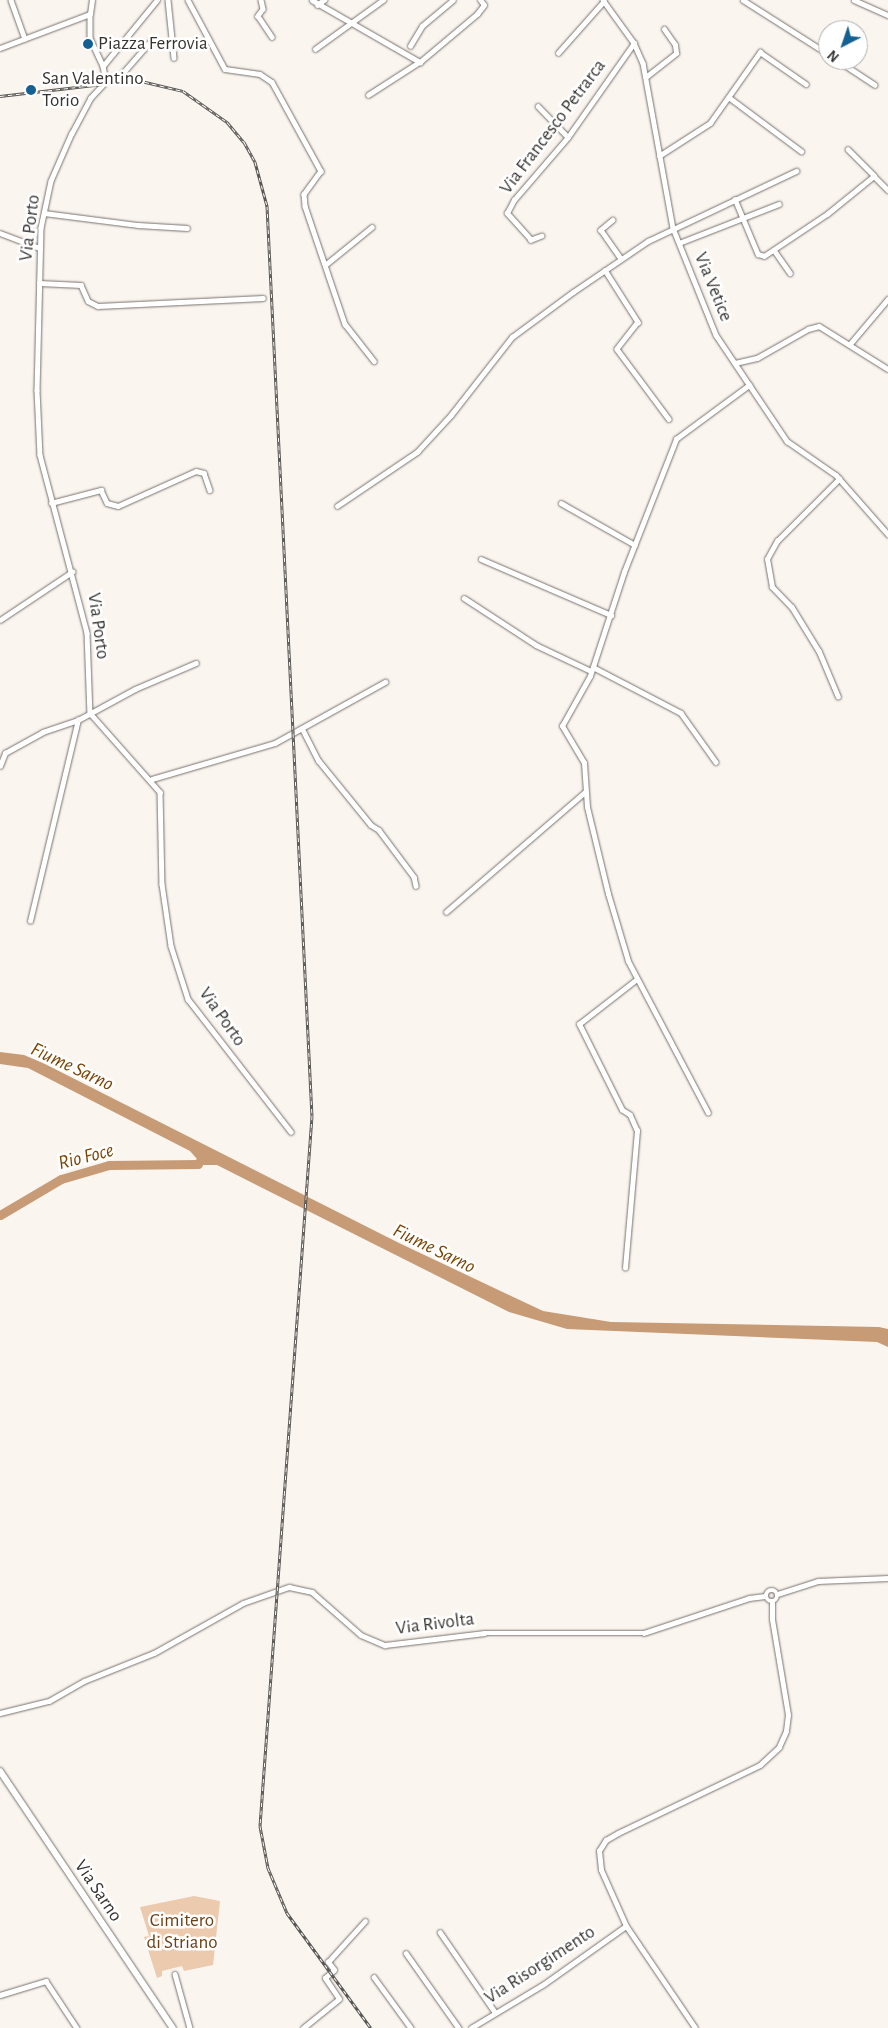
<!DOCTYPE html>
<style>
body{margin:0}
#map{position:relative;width:888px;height:2028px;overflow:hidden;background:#fbf5f0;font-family:"Alegreya Sans",sans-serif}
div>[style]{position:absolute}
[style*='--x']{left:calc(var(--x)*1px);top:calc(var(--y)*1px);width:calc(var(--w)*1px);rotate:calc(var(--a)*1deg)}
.green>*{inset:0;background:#eccaae}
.water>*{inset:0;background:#c79b76}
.river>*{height:9px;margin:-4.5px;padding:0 4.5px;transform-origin:4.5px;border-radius:4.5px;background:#c79b76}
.roads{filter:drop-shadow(0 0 1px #77716c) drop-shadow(0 0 1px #77716c)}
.street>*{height:4.5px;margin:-2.25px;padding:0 2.25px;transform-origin:2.25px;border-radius:2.25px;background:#fff}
.street>.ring{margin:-2.25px;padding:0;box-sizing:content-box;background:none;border:4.5px solid #fff;border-radius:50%}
.secondary>*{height:6px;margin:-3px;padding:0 3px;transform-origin:3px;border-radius:3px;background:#fff}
.rail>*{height:3px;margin-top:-1.5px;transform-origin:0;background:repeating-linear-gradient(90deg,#fff 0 4px,#595754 0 8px);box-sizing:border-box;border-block:1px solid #595754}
.dots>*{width:14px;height:14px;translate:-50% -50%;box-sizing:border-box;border:2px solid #fff;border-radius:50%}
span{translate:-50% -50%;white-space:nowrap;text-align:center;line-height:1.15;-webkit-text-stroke:5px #fff;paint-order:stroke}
.poi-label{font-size:19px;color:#363432}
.left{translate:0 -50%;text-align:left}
.street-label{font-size:19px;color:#363432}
.park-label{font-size:19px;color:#6d4116}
.water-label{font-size:20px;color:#7c4400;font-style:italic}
.north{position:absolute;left:818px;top:20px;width:50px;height:50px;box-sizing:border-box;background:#fff;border:1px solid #afaead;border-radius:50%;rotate:221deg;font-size:14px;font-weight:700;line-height:20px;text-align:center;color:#363432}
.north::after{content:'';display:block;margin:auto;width:18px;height:22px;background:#156093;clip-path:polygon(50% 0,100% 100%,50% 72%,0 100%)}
</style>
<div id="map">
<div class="green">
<i style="clip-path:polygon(194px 1896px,220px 1901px,213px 1965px,184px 1971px,182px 1966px,162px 1971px,162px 1976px,157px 1978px,144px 1937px,149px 1936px,140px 1907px)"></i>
</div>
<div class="water">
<i style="clip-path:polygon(0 1052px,24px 1055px,45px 1064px,399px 1243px,543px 1311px,611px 1322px,879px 1327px,888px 1329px,888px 1347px,877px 1342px,567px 1329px,509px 1312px,217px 1165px,188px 1165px,197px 1159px,190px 1151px,28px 1068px,0 1064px)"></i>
</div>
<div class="river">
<i style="--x:0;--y:1215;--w:71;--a:-30.5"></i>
<i style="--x:61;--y:1179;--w:50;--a:-16.3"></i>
<i style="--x:109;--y:1165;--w:89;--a:-0.6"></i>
</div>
<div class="roads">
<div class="street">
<i style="--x:11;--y:0;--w:41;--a:70.3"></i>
<i style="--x:168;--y:0;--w:58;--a:84.1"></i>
<i style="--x:188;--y:0;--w:78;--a:61.8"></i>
<i style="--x:225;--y:69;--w:35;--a:8"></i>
<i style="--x:260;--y:74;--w:14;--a:34"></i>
<i style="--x:272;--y:82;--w:102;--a:61.2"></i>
<i style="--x:321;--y:171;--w:29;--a:126"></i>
<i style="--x:304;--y:194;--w:12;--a:85"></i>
<i style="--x:305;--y:206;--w:125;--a:71.3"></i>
<i style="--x:345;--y:324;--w:47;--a:51.9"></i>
<i style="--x:261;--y:0;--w:9;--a:77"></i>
<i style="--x:263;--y:9;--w:9;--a:126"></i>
<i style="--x:258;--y:16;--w:25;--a:56"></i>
<i style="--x:312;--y:0;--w:125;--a:29.9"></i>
<i style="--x:420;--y:62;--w:61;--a:147.1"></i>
<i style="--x:603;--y:0;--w:53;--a:54.2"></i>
<i style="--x:634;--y:43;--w:22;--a:66"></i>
<i style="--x:643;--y:63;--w:168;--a:79.7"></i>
<i style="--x:673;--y:228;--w:115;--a:68.1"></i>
<i style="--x:716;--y:335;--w:128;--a:56.2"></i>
<i style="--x:787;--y:441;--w:60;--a:34.8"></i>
<i style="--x:836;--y:475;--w:79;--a:48.6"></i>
<i style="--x:743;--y:0;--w:101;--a:32.4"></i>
<i style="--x:854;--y:0;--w:37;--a:24"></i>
<i style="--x:317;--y:5;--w:9;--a:-36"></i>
<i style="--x:90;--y:14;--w:24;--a:90"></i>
<i style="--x:90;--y:38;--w:31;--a:65"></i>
<i style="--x:103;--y:66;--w:16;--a:79"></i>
<i style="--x:106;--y:82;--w:22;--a:133"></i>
<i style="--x:91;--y:98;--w:40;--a:118"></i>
<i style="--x:72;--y:133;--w:52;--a:113.6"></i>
<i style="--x:51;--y:181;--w:48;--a:102"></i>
<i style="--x:41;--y:228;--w:162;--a:91.4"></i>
<i style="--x:37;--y:390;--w:65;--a:87.4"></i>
<i style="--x:40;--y:455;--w:184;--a:75.2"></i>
<i style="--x:87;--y:633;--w:80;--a:87.9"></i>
<i style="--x:90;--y:713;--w:106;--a:48.5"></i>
<i style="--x:160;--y:792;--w:92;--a:88.8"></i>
<i style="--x:162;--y:884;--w:63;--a:81.7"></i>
<i style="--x:171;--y:946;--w:56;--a:72.2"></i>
<i style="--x:188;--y:999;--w:168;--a:52.2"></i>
<i style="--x:410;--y:46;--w:23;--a:-59"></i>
<i style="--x:422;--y:26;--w:40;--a:-40"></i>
<i style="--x:0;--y:48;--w:96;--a:-20.7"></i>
<i style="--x:90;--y:14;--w:14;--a:-82"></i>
<i style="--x:315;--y:49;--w:84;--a:-35.8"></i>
<i style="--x:558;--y:53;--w:69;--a:-48.5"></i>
<i style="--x:837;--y:60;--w:45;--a:33.3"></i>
<i style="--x:420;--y:62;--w:75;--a:-40.1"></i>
<i style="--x:477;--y:14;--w:11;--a:-52"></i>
<i style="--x:484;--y:5;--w:6;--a:-129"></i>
<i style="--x:103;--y:66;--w:85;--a:-50.7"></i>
<i style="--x:647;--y:76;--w:37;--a:-38"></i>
<i style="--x:676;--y:53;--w:8;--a:-97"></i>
<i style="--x:675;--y:45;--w:19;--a:-125"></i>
<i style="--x:106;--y:78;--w:15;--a:-11"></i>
<i style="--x:121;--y:75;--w:43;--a:-48.8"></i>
<i style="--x:730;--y:98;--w:89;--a:36.7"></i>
<i style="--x:538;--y:106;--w:43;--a:45.9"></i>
<i style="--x:659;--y:156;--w:61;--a:-32.9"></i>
<i style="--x:710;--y:123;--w:87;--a:-54.8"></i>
<i style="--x:760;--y:52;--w:56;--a:34.8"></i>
<i style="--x:874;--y:176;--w:20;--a:45"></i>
<i style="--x:735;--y:199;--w:60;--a:67.3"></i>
<i style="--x:758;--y:254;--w:6;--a:18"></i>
<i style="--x:764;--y:256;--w:76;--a:-33.7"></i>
<i style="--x:827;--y:214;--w:60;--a:-39"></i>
<i style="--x:874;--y:176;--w:37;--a:-135"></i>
<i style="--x:44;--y:213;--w:95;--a:7.3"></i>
<i style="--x:138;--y:225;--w:49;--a:3.5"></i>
<i style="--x:613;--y:220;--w:16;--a:140"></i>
<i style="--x:601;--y:230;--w:35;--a:55"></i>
<i style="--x:0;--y:233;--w:43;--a:20.6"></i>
<i style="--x:542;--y:236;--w:12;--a:160"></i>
<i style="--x:531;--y:240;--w:36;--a:-132"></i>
<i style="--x:507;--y:213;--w:15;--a:-62"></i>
<i style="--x:514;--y:200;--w:83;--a:-49.4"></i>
<i style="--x:568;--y:137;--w:115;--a:-54.9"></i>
<i style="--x:679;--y:243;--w:107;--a:-21.3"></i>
<i style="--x:774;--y:250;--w:28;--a:55"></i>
<i style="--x:325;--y:265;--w:60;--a:-39"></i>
<i style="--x:605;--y:270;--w:62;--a:57.6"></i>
<i style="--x:638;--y:322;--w:34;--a:128"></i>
<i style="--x:617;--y:349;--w:87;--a:53.4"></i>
<i style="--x:39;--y:283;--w:42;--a:2.7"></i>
<i style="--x:81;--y:285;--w:17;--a:66"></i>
<i style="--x:88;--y:301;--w:11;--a:27"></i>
<i style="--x:98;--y:306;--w:165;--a:-2.8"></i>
<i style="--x:850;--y:344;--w:59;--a:-49.8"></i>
<i style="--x:735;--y:363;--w:23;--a:-13"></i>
<i style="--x:757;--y:358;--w:59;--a:-29.6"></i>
<i style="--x:808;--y:329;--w:11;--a:-15"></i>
<i style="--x:819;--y:326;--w:81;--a:31.9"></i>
<i style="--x:51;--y:503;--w:52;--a:-14.6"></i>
<i style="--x:101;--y:490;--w:14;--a:65"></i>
<i style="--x:107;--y:503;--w:11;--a:15"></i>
<i style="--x:118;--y:506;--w:85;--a:-24.2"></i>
<i style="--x:196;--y:471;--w:8;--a:14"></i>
<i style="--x:204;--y:473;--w:18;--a:71"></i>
<i style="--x:561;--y:503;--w:85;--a:29.6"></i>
<i style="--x:337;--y:506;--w:97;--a:-34"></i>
<i style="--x:417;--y:452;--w:50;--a:-47.4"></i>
<i style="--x:451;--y:415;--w:99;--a:-52"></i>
<i style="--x:512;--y:337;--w:76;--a:-36.4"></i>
<i style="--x:573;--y:292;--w:91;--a:-34.2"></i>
<i style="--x:648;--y:241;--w:164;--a:-25.3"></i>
<i style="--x:481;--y:559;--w:142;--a:23.3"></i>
<i style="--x:464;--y:598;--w:86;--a:33.1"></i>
<i style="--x:536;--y:645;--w:61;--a:25.3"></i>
<i style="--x:0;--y:620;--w:87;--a:-33.7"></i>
<i style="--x:593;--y:667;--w:99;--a:27.6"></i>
<i style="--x:681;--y:713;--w:60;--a:54.5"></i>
<i style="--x:838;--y:697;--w:49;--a:-112.9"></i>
<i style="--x:819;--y:652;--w:52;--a:-121.5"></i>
<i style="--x:792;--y:608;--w:29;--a:-134"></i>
<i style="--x:772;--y:587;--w:28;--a:-100"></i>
<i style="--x:767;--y:559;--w:21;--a:-61"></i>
<i style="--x:777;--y:541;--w:88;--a:-45"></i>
<i style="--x:302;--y:728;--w:37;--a:63"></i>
<i style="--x:319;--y:761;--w:82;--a:50.9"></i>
<i style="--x:371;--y:825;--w:9;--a:32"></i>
<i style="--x:379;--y:830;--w:59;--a:53.3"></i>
<i style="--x:414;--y:877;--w:9;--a:77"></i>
<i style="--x:0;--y:766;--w:14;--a:-69"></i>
<i style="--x:5;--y:753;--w:43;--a:-28.9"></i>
<i style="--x:43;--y:732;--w:37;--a:-19"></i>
<i style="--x:152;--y:779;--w:128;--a:-16.3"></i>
<i style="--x:275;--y:743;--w:126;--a:-29"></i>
<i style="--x:446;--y:912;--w:184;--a:-40.8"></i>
<i style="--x:30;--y:921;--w:207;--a:-76.6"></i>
<i style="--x:78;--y:720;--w:65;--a:-28.5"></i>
<i style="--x:135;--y:689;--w:66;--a:-23.1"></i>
<i style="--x:708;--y:1113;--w:172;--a:-117.8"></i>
<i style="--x:628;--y:961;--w:70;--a:-106.6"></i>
<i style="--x:608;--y:894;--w:89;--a:-103.6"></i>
<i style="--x:587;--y:807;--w:44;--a:-93.9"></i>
<i style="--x:584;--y:763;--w:43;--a:-120.7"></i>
<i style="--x:562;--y:726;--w:57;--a:-60.8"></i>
<i style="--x:590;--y:676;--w:109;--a:-71.9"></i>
<i style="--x:624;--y:572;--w:143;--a:-68.6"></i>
<i style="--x:676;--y:439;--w:91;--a:-36.5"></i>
<i style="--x:625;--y:1268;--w:138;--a:-85"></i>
<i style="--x:637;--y:1131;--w:17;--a:-114"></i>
<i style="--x:630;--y:1115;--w:9;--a:-148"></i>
<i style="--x:622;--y:1110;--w:96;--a:-116.6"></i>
<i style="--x:579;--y:1024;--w:73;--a:-37.8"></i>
<i class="ring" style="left:766px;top:1590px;width:7.5px;height:7.5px"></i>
<i style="--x:778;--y:1594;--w:42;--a:-18"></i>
<i style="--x:818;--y:1581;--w:70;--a:-2.5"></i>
<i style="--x:0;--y:1713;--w:50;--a:-13.8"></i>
<i style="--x:49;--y:1701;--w:40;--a:-29.7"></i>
<i style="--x:84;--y:1681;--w:75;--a:-21.8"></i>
<i style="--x:154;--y:1653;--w:102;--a:-29.3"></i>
<i style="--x:243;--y:1603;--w:49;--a:-19.2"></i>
<i style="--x:289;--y:1587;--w:24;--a:12"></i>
<i style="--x:312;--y:1592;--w:65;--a:41.3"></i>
<i style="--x:361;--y:1635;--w:26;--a:23"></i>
<i style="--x:385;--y:1645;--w:100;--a:-6.9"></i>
<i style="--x:484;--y:1633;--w:160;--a:0"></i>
<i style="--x:644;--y:1633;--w:111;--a:-18.4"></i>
<i style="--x:749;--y:1598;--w:16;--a:-7"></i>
<i style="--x:440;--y:1932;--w:97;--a:55.5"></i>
<i style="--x:406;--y:1953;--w:92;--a:54.8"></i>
<i style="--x:175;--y:1974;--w:56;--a:74.5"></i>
<i style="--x:374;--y:1977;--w:63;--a:54"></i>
<i style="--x:0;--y:1995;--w:48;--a:-16.9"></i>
<i style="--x:46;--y:1981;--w:56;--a:56.6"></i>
<i style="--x:303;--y:2028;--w:46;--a:-38.9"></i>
<i style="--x:339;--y:1999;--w:25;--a:-124"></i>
<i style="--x:325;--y:1978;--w:12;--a:-42"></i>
<i style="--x:334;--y:1970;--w:10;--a:-127"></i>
<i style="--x:328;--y:1962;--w:55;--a:-47.9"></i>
<i style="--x:471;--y:2028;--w:85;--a:-31.1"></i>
<i style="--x:544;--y:1984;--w:100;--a:-35.3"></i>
<i style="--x:695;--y:2028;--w:123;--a:-124.1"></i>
<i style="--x:626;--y:1926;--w:61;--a:-114.1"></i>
<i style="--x:601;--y:1870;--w:19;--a:-96"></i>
<i style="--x:599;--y:1851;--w:13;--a:-58"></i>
<i style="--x:606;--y:1840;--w:14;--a:-30"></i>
<i style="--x:618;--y:1833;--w:157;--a:-25.6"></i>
<i style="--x:760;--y:1765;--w:26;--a:-43"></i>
<i style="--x:779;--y:1747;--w:17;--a:-66"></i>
<i style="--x:786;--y:1731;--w:16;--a:-83"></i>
<i style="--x:788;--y:1715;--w:97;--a:-99.5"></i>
<i style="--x:772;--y:1619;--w:17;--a:-90"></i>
</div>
<div class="secondary">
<i style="--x:0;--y:1771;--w:310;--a:56.1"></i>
</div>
</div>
<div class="rail">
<i style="--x:0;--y:96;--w:138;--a:-6.7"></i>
<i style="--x:137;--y:80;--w:47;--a:13.4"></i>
<i style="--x:183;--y:91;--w:54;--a:35.2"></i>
<i style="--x:227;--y:122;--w:26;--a:50"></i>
<i style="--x:244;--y:142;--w:23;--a:61"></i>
<i style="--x:255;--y:162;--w:46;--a:74.7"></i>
<i style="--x:267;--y:206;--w:911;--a:87.17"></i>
<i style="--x:312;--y:1116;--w:712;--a:94.19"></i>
<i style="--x:260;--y:1826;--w:43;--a:79.2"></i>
<i style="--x:268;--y:1868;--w:49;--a:67.1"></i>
<i style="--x:287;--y:1913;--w:142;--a:53.9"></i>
</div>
<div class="dots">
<i style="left:88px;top:44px;background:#156093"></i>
<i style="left:31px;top:90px;background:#156093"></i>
</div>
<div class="poi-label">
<span class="left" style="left:98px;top:44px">Piazza Ferrovia</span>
<span class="left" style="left:42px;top:90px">San Valentino<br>Torio</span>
</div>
<div class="street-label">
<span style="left:553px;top:127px;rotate:-53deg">Via Francesco Petrarca</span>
<span style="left:30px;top:228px;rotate:-83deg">Via Porto</span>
<span style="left:713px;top:287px;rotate:68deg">Via Vetice</span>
<span style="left:98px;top:626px;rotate:82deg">Via Porto</span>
<span style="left:222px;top:1017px;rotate:55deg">Via Porto</span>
<span style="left:435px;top:1624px;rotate:-7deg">Via Rivolta</span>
<span style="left:98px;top:1891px;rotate:56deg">Via Sarno</span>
<span style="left:540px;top:1965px;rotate:-33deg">Via Risorgimento</span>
</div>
<div class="park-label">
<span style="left:182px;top:1932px">Cimitero<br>di Striano</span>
</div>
<div class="water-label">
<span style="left:72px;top:1067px;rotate:25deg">Fiume Sarno</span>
<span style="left:86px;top:1157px;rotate:-14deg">Rio Foce</span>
<span style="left:434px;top:1249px;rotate:26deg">Fiume Sarno</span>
</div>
<div class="north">N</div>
</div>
